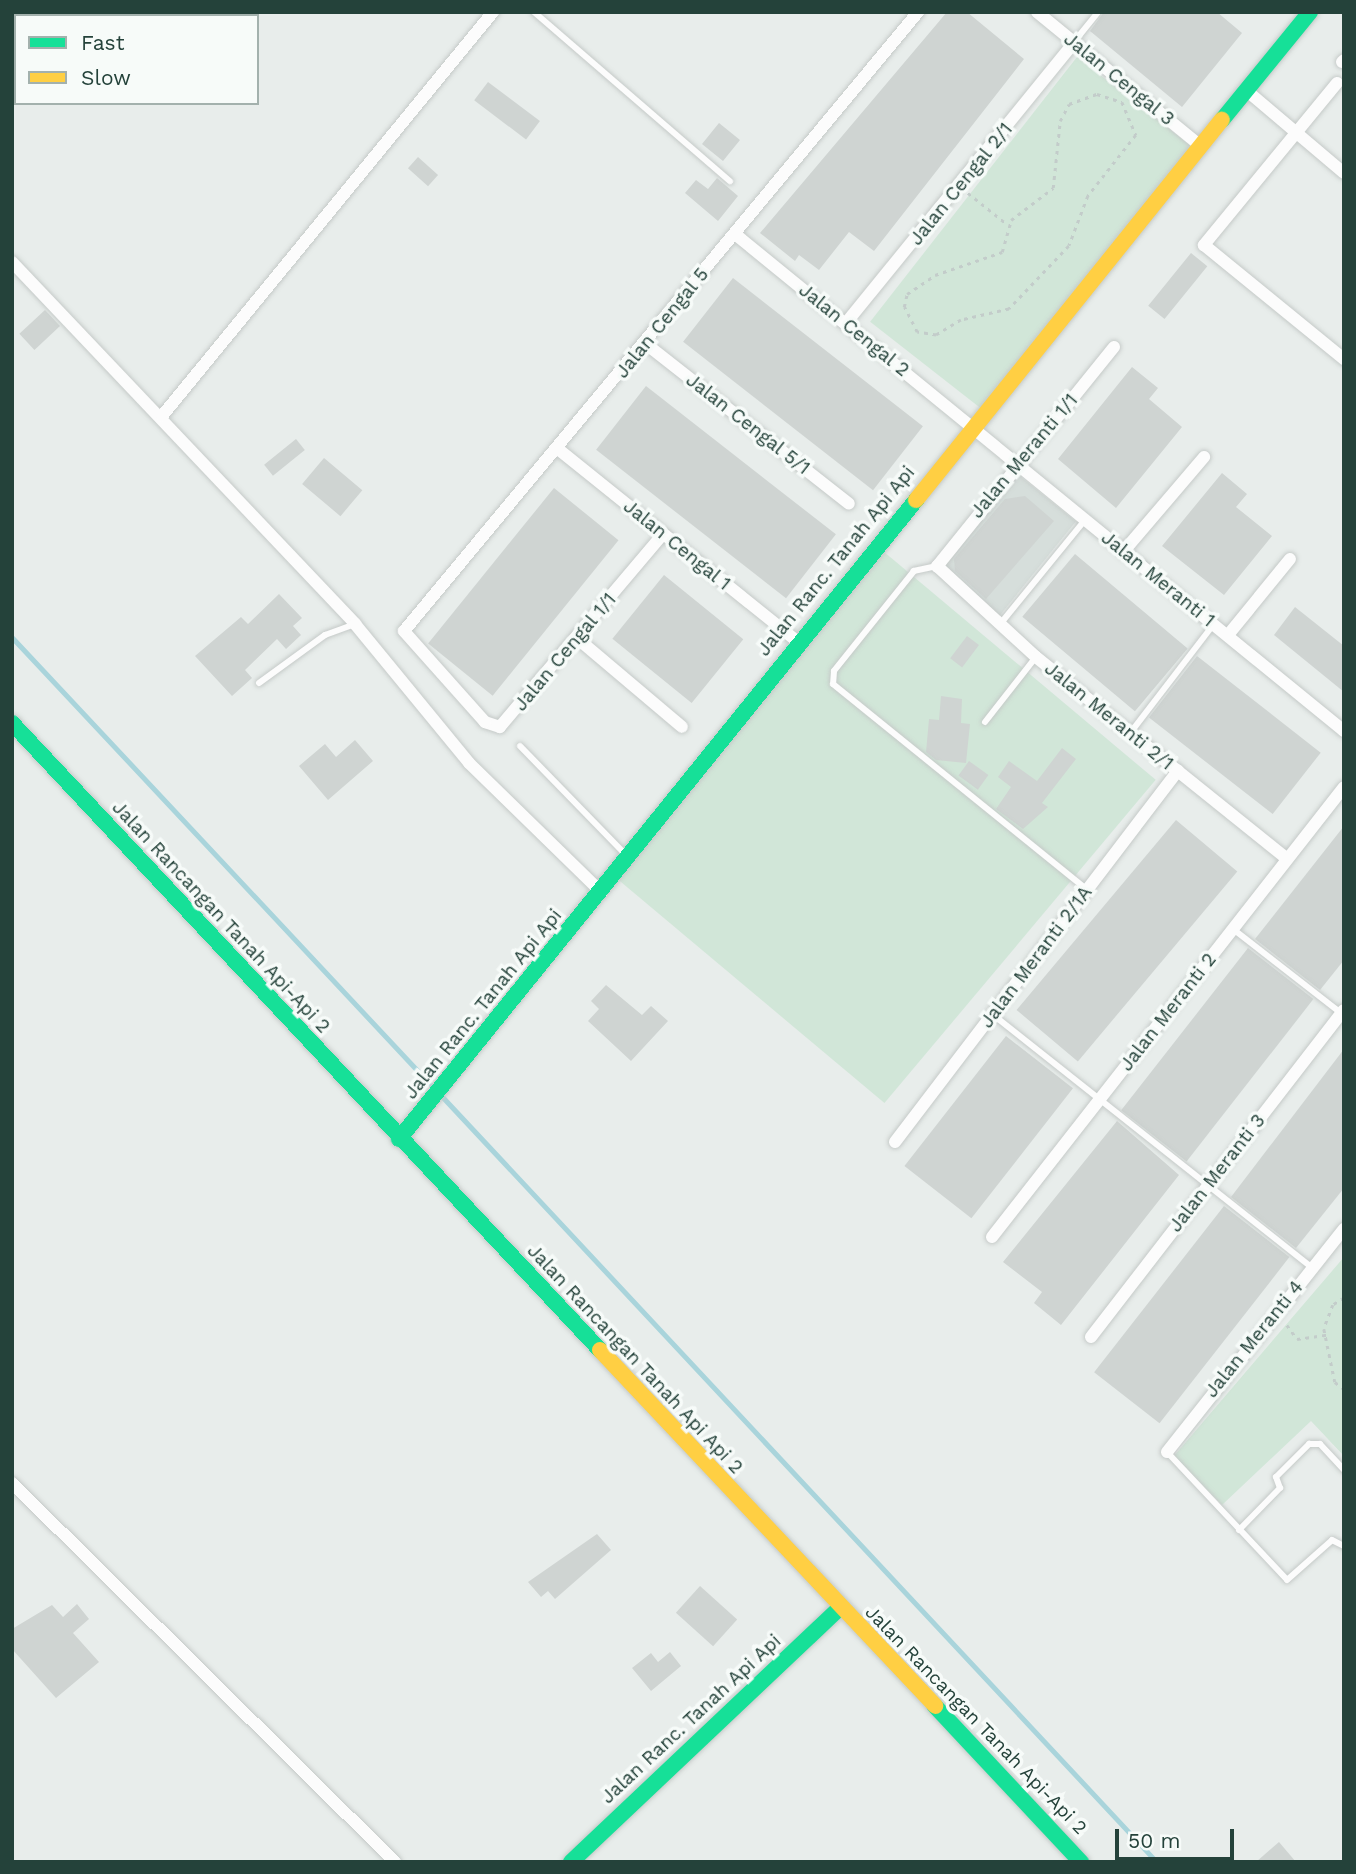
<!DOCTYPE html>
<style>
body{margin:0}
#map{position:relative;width:1356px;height:1874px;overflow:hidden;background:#e8edeb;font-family:"Work Sans",sans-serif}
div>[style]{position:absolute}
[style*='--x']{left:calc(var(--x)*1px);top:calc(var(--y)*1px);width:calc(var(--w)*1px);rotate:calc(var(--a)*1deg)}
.built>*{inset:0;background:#d6dedb;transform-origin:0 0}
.green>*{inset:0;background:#d1e6d8;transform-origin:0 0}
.stream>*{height:4.5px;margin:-2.25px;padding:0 2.25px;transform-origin:2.25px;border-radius:2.25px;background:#a9d4db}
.building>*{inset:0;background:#cfd4d2;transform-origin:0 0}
.path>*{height:2.5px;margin-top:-1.25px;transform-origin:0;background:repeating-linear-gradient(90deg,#c3ccca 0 3.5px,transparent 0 8.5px)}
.roads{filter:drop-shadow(0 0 2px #c5cac8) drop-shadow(0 0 2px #c5cac8)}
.lane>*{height:6px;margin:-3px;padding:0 3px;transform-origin:3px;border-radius:3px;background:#fcfcfc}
.street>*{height:12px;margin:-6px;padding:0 6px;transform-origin:6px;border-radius:6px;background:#fcfcfc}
.fast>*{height:16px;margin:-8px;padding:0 8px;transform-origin:8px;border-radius:8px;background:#16e098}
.slow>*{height:16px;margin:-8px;padding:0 8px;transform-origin:8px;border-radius:8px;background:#ffcf43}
span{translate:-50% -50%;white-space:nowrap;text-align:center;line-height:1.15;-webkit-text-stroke:7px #f7fbf9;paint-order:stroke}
.street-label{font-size:19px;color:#24423a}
.frame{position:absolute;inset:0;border:14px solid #24423a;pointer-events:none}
.legend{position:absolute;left:14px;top:14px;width:245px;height:91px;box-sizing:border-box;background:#f7fbf9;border:2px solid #a3b1ad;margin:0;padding:9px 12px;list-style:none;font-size:21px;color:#24423a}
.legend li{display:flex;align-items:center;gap:14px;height:35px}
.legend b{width:35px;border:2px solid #a3b1ad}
.scale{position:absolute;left:1115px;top:1829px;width:119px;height:32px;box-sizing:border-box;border:4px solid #24423a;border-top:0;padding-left:9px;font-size:21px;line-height:24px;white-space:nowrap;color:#24423a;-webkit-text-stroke:5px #f7fbf9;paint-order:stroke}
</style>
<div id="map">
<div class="built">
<i style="left:1016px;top:473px;width:77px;height:121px;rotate:39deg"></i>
</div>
<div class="green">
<i style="left:1077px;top:57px;width:146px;height:336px;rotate:38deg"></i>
<i style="left:883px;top:551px;width:356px;height:422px;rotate:40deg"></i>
<i style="clip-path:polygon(1344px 1257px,1344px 1456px,1311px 1421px,1222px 1505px,1174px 1456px)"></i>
</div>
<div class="stream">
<i style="--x:12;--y:637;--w:619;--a:46.9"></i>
<i style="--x:441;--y:1095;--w:1049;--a:46.97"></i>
</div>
<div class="building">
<i style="clip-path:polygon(947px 12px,967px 12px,1024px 59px,874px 251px,849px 232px,819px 270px,799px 255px,795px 261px,760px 233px)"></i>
<i style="clip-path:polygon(1104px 12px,1217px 12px,1242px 33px,1182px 107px,1090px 31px)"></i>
<i style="left:488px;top:82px;width:65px;height:23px;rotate:37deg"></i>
<i style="left:719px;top:123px;width:27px;height:27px;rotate:39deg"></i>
<i style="left:418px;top:157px;width:27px;height:15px;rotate:42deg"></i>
<i style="clip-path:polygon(717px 178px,738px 196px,718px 221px,685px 193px,696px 180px,708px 189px)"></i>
<i style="left:1191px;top:253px;width:21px;height:68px;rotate:39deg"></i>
<i style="left:733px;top:278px;width:241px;height:81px;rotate:38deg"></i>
<i style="left:45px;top:310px;width:22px;height:35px;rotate:47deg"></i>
<i style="clip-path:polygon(1132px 367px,1158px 388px,1149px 399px,1182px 427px,1116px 508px,1058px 459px)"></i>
<i style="left:646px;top:386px;width:241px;height:81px;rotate:38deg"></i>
<i style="left:296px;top:439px;width:14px;height:41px;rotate:51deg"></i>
<i style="left:324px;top:458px;width:50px;height:34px;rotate:40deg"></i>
<i style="clip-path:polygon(1222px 473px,1247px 494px,1236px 507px,1272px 536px,1224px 595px,1162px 546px)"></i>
<i style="left:554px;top:488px;width:83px;height:200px;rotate:39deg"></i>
<i style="clip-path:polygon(1025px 496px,1054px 521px,986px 599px,955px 571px,954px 559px,1005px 499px)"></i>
<i style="left:1075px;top:554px;width:147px;height:82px;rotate:40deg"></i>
<i style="left:664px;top:575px;width:102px;height:82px;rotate:39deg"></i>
<i style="clip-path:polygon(279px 594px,302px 618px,293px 626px,301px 635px,286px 649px,277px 639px,245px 670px,252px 678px,232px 696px,195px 656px,241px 617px,248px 624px)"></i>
<i style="clip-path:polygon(1295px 607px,1344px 646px,1344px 692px,1274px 635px)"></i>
<i style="left:967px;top:636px;width:15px;height:28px;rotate:37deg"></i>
<i style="left:1197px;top:656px;width:157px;height:78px;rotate:38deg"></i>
<i style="clip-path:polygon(941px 696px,962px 699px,961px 723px,970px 724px,966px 763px,936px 760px,926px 752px,929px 719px,939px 720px)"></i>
<i style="clip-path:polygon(355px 740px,373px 761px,328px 800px,299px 766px,325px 744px,336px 757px)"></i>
<i style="clip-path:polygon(1062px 748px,1076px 759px,1042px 803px,1048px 807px,1023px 829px,996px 809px,1011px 787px,998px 777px,1009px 761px,1037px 781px)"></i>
<i style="left:969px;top:761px;width:24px;height:18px;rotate:36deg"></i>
<i style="left:1176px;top:820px;width:80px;height:248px;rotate:40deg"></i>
<i style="clip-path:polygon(1344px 826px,1344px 960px,1320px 990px,1255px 939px)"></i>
<i style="left:1248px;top:948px;width:83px;height:206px;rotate:38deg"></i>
<i style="clip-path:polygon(606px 985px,642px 1015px,651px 1006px,668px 1021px,631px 1061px,588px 1021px,599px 1009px,591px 1001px)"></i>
<i style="left:1006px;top:1036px;width:85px;height:165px;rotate:38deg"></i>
<i style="clip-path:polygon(1344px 1049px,1344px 1188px,1296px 1248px,1231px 1197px)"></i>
<i style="clip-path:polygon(1117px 1121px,1179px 1175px,1061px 1325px,1034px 1303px,1042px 1292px,1003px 1262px)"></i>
<i style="left:1224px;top:1206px;width:83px;height:211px;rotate:38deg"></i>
<i style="clip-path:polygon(597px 1534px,611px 1550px,555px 1599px,548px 1591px,541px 1597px,528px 1582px)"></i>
<i style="left:700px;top:1586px;width:50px;height:36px;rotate:42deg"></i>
<i style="clip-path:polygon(77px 1604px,89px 1619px,73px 1633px,99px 1662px,56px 1698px,12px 1649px,12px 1629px,52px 1605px,63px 1617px)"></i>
<i style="clip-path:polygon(670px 1652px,681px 1666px,651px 1691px,632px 1668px,651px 1653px,658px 1662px)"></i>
<i style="clip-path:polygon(1279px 1842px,1296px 1862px,1256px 1862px)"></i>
</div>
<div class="path">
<i style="--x:1097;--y:94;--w:26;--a:18"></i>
<i style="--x:1122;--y:102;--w:36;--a:67"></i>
<i style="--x:1136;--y:135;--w:78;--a:128.2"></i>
<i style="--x:1088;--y:196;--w:53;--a:110.8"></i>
<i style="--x:1069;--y:246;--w:87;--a:133.6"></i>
<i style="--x:1009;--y:309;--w:49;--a:167.1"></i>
<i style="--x:961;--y:320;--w:29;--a:149"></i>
<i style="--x:936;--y:335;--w:19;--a:-171"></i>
<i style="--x:917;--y:332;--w:28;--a:-117"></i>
<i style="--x:904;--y:307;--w:13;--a:-77"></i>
<i style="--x:907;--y:294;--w:34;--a:-34"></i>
<i style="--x:935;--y:275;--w:71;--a:-18.9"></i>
<i style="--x:1002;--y:252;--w:33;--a:-74"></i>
<i style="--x:1011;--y:220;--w:53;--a:-37.3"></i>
<i style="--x:1053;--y:188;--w:67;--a:-84"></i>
<i style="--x:1060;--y:121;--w:19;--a:-62"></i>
<i style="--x:1069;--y:104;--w:30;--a:-20"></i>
<i style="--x:968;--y:193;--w:50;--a:38.5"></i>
<i style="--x:1344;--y:1298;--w:13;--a:148"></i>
<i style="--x:1333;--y:1305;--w:26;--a:111"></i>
<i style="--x:1324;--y:1329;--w:54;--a:78.3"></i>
<i style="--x:1335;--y:1382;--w:11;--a:38"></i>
<i style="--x:1287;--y:1325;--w:17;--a:54"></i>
<i style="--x:1297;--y:1339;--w:30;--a:-8"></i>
</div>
<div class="roads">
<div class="lane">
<i style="--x:534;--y:12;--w:259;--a:40.8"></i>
<i style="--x:1074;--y:42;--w:38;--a:-51"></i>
<i style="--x:937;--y:566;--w:24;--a:168"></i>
<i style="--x:914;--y:571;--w:128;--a:128.7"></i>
<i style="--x:834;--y:671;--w:13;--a:94"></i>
<i style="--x:833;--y:684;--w:327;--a:39"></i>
<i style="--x:1001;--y:623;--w:133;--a:-50.8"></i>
<i style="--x:259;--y:683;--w:82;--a:-36"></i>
<i style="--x:325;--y:635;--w:32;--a:-20"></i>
<i style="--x:985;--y:722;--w:83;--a:-51.9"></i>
<i style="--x:1131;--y:732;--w:136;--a:-52.5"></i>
<i style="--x:520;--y:746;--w:152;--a:45.8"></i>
<i style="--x:1233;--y:929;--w:138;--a:37.9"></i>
<i style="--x:992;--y:1014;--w:409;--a:38.4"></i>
<i style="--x:1167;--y:1452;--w:175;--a:46.8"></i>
<i style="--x:1287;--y:1580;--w:60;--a:-41.6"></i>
<i style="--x:1332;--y:1540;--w:13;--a:27"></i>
<i style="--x:1239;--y:1530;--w:59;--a:-45.7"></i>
<i style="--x:1280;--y:1488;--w:12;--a:-110"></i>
<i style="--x:1276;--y:1477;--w:47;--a:-45"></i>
<i style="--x:1309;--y:1444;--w:11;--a:0"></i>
<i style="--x:1320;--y:1444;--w:35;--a:47"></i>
</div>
<div class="street">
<i style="--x:1037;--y:12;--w:212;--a:39.3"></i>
<i style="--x:34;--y:16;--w:5;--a:-53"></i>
<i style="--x:12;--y:42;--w:6;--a:-45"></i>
<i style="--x:1342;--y:62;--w:3;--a:-45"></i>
<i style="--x:1337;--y:83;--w:210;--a:129.4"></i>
<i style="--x:1204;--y:245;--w:181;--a:39.2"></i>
<i style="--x:1246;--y:90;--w:128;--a:40.3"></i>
<i style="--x:735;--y:234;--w:786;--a:39.22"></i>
<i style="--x:12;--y:262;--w:499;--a:46.5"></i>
<i style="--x:355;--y:624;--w:180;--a:50.6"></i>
<i style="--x:469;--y:763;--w:185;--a:44.3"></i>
<i style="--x:846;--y:323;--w:362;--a:-50.9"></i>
<i style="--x:646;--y:344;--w:258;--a:38.2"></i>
<i style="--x:1114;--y:347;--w:282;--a:128.9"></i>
<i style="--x:937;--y:566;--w:134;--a:42.6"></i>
<i style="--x:1036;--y:657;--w:322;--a:38.8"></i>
<i style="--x:162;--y:416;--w:522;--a:-50.67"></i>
<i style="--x:558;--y:449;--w:307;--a:38.8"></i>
<i style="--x:663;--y:534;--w:253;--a:130.2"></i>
<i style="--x:500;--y:727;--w:16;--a:-162"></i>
<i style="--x:485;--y:722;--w:122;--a:-131.7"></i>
<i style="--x:404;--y:631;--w:805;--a:-50.29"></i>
<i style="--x:1123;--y:552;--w:125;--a:-49.5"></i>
<i style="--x:1228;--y:635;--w:98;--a:-50.8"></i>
<i style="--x:578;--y:639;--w:136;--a:40.2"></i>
<i style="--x:895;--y:1142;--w:467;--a:-52.7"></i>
<i style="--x:992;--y:1237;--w:571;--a:-51.97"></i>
<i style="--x:1091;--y:1337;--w:413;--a:-52.3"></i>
<i style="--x:1167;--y:1452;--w:285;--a:-51.6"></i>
<i style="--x:12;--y:1483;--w:539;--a:44.7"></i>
</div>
<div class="fast">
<i style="--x:1222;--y:120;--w:139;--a:-50.8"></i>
<i style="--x:12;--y:723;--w:860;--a:46.84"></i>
<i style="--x:399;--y:1139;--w:822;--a:-51.02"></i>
<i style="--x:935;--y:1706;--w:214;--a:46.9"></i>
<i style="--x:571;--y:1862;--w:370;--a:-43.4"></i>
</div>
<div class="slow">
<i style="--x:916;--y:500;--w:488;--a:-51.2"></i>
<i style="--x:600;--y:1350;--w:489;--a:46.7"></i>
</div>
</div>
<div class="street-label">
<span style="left:1119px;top:79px;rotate:39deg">Jalan Cengal 3</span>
<span style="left:961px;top:184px;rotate:-51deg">Jalan Cengal 2/1</span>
<span style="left:662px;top:323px;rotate:-51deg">Jalan Cengal 5</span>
<span style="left:854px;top:330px;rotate:39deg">Jalan Cengal 2</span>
<span style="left:748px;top:424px;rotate:38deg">Jalan Cengal 5/1</span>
<span style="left:1024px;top:456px;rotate:-50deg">Jalan Meranti 1/1</span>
<span style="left:677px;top:545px;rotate:39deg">Jalan Cengal 1</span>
<span style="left:836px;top:561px;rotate:-51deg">Jalan Ranc. Tanah Api Api</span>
<span style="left:1158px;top:579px;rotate:39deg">Jalan Meranti 1</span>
<span style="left:565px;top:652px;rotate:-50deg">Jalan Cengal 1/1</span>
<span style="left:1109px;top:716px;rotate:39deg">Jalan Meranti 2/1</span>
<span style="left:221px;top:917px;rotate:47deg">Jalan Rancangan Tanah Api-Api 2</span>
<span style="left:1036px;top:957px;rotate:-53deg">Jalan Meranti 2/1A</span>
<span style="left:483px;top:1004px;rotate:-51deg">Jalan Ranc. Tanah Api Api</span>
<span style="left:1168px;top:1012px;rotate:-52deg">Jalan Meranti 2</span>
<span style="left:1217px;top:1173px;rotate:-52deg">Jalan Meranti 3</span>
<span style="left:1254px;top:1339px;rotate:-51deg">Jalan Meranti 4</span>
<span style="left:635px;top:1359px;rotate:47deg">Jalan Rancangan Tanah Api Api 2</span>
<span style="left:691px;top:1719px;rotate:-43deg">Jalan Ranc. Tanah Api Api</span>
<span style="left:976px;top:1720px;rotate:46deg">Jalan Rancangan Tanah Api-Api 2</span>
</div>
<div class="frame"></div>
<ul class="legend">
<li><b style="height:9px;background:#16e098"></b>Fast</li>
<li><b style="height:9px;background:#ffcf43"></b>Slow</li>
</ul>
<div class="scale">50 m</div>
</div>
